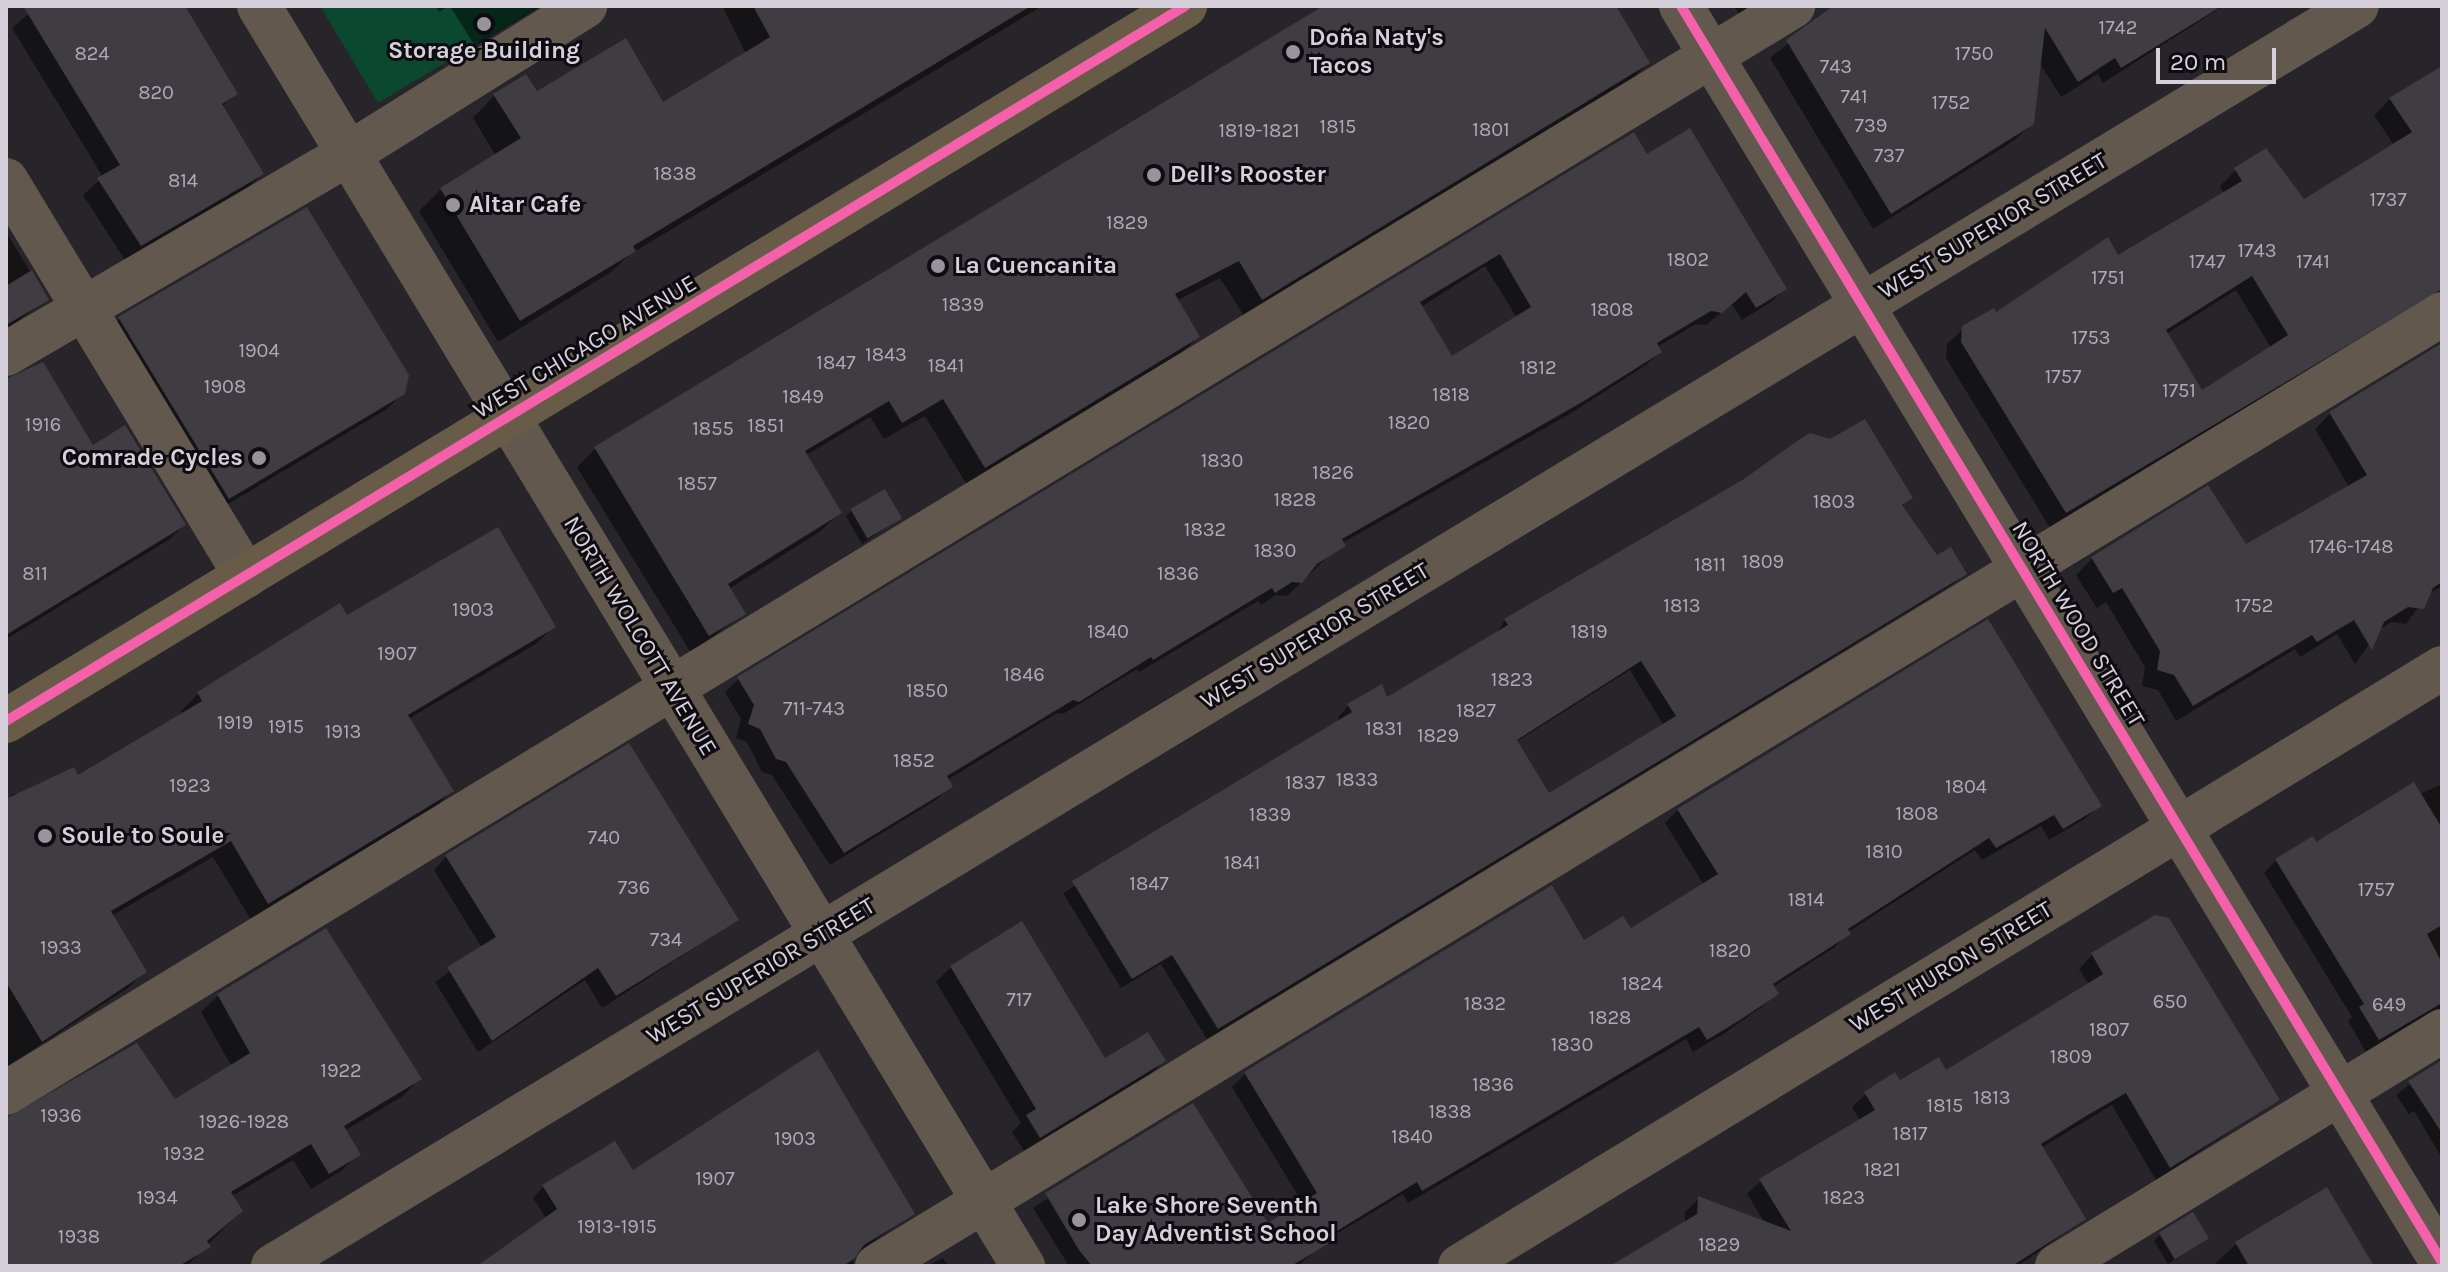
<!DOCTYPE html>
<meta charset="utf-8">
<style>
body{margin:0}
#map{position:relative;width:2448px;height:1272px;overflow:hidden;background:#27242a;font-family:Karla,sans-serif}
div>[style]{position:absolute}
[style*='--x']{left:calc(var(--x)*1px);top:calc(var(--y)*1px);width:calc(var(--w)*1px);rotate:calc(var(--a)*1deg)}
.green>*{inset:0;background:#0a4930}
.shadow>*{inset:0;background:#0007}
.building>*{inset:0;background:#3f3c42;transform-origin:0 0}
.minor>*{height:44px;margin:-22px;padding:0 22px;transform-origin:22px;border-radius:22px;background:#62584d}
.major>*{height:44px;margin:-22px;padding:0 22px;transform-origin:22px;border-radius:22px;background:#685c49}
.cycleway>*{height:10px;margin:-5px;padding:0 5px;transform-origin:5px;border-radius:5px;background:#f560ab}
.dots>*{width:22px;height:22px;translate:-50% -50%;box-sizing:border-box;border:4px solid #0f0c11;border-radius:50%}
span{translate:-50% -50%;white-space:nowrap;text-align:center;line-height:1.15;-webkit-text-stroke:6px #0f0c11;paint-order:stroke}
.number-label{font-size:20px;color:#b0abb3}
.number-label span{-webkit-text-stroke-width:0}
.poi-label{font-size:24px;color:#d5d0d9;font-weight:700}
.left{translate:0 -50%;text-align:left}
.right{translate:-100% -50%;text-align:right}
.street-label{font-size:24px;color:#d5d0d9}
.frame{position:absolute;inset:0;border:8px solid #d5d0d9;pointer-events:none}
.scale{position:absolute;left:2156px;top:48px;width:120px;height:36px;box-sizing:border-box;border:4px solid #d5d0d9;border-top:0;padding-left:10px;font-size:24px;line-height:28px;white-space:nowrap;color:#d5d0d9;-webkit-text-stroke:6px #0f0c11;paint-order:stroke}
</style>
<div id="map">
<div class="green">
<i style="clip-path:polygon(320px 6px,539px 6px,378px 103px)"></i>
</div>
<div class="shadow">
<i style="clip-path:polygon(38px 6px,184px 6px,235px 93px,222px 107px,262px 174px,246px 189px,125px 260px,83px 195px,103px 177px,12px 28px)"></i>
<i style="clip-path:polygon(436px 6px,449px 6px,439px 12px)"></i>
<i style="clip-path:polygon(450px 6px,541px 6px,475px 46px)"></i>
<i style="clip-path:polygon(1042px 6px,629px 255px,611px 272px,498px 342px,419px 211px,441px 189px,496px 156px,473px 118px,494px 96px,662px 105px,746px 54px,722px 6px)"></i>
<i style="clip-path:polygon(1327px 6px,1613px 6px,1648px 63px,1630px 81px,1244px 316px,1220px 278px,1176px 301px,1198px 337px,1180px 355px,967px 485px,925px 416px,884px 439px,870px 417px,805px 456px,839px 513px,821px 531px,729px 589px,744px 613px,691px 653px,577px 467px,595px 449px)"></i>
<i style="clip-path:polygon(1734px 6px,1755px 6px,1739px 14px)"></i>
<i style="clip-path:polygon(1836px 6px,2223px 6px,2103px 83px,2098px 74px,2061px 97px,2039px 62px,2032px 123px,2015px 140px,1873px 229px,1770px 58px)"></i>
<i style="clip-path:polygon(evenodd,2442px 69px,2442px 312px,2050px 528px,1946px 358px,1947px 344px,1964px 328px,2118px 258px,2224px 194px,2220px 186px,2236px 170px,2304px 201px,2394px 145px,2374px 115px,2390px 99px,2442px 69px,2236px 290px,2271px 348px,2202px 393px,2166px 334px,2236px 290px)"></i>
<i style="clip-path:polygon(evenodd,1647px 157px,1785px 288px,1771px 302px,1742px 320px,1732px 304px,1706px 325px,1696px 324px,1657px 347px,1660px 352px,1646px 365px,1568px 415px,1342px 543px,1287px 596px,1276px 595px,1261px 605px,1258px 601px,1139px 672px,1137px 669px,1063px 714px,1057px 713px,947px 780px,950px 786px,936px 800px,830px 865px,772px 775px,762px 772px,747px 742px,736px 738px,741px 719px,725px 692px,739px 679px,1647px 157px,1485px 266px,1517px 318px,1451px 359px,1421px 307px,1485px 266px)"></i>
<i style="clip-path:polygon(6px 232px,47px 299px,6px 330px)"></i>
<i style="clip-path:polygon(120px 319px,403px 393px,387px 409px,213px 513px,104px 334px)"></i>
<i style="clip-path:polygon(2442px 346px,2442px 586px,2427px 595px,2406px 624px,2391px 622px,2379px 630px,2355px 664px,2337px 634px,2300px 657px,2295px 649px,2176px 721px,2158px 690px,2142px 686px,2145px 667px,2106px 602px,2097px 608px,2076px 575px,2092px 559px,2208px 488px,2246px 547px,2349px 487px,2315px 429px,2331px 413px)"></i>
<i style="clip-path:polygon(6px 381px,184px 525px,170px 539px,6px 639px)"></i>
<i style="clip-path:polygon(evenodd,1911px 498px,1901px 507px,1937px 558px,1964px 574px,1953px 584px,1207px 1039px,1161px 964px,1121px 988px,1063px 893px,1340px 721px,1338px 717px,1348px 706px,1386px 700px,1496px 634px,1505px 620px,1911px 498px,1630px 670px,1664px 726px,1548px 795px,1516px 742px,1630px 670px)"></i>
<i style="clip-path:polygon(852px 510px,900px 518px,862px 544px,846px 516px)"></i>
<i style="clip-path:polygon(340px 606px,346px 618px,553px 627px,536px 644px,408px 719px,451px 791px,435px 808px,251px 920px,213px 857px,111px 916px,145px 971px,128px 988px,6px 1067px,6px 801px,13px 794px,26px 796px,78px 778px,184px 715px,181px 711px,198px 694px)"></i>
<i style="clip-path:polygon(1988px 622px,2099px 805px,2086px 818px,2049px 840px,2041px 826px,1982px 860px,1975px 850px,1848px 932px,1835px 947px,1773px 987px,1776px 993px,1763px 1006px,1725px 1033px,1693px 1052px,1686px 1039px,1408px 1203px,1403px 1194px,1328px 1239px,1298px 1266px,1069px 1266px,1033px 1208px,1192px 1106px,1267px 1226px,1303px 1204px,1232px 1087px,1245px 1074px,1584px 943px,1631px 931px,1704px 885px,1665px 823px,1678px 810px)"></i>
<i style="clip-path:polygon(2442px 784px,2442px 1027px,2426px 1018px,2366px 1052px,2348px 1021px,2352px 1017px,2264px 873px,2276px 860px)"></i>
<i style="clip-path:polygon(446px 857px,737px 920px,602px 1008px,585px 980px,478px 1052px,435px 982px,482px 948px,434px 870px)"></i>
<i style="clip-path:polygon(1022px 924px,1105px 1061px,1164px 1060px,1149px 1076px,1024px 1151px,1012px 1132px,1021px 1123px,936px 982px,951px 967px)"></i>
<i style="clip-path:polygon(2092px 955px,2278px 1100px,2156px 1180px,2112px 1105px,2041px 1148px,2083px 1219px,2018px 1266px,1613px 1266px,1685px 1224px,1685px 1212px,1699px 1198px,1765px 1223px,1747px 1194px,1761px 1181px,1860px 1121px,1852px 1107px,1866px 1094px,1946px 1073px,2089px 985px,2079px 969px)"></i>
<i style="clip-path:polygon(218px 996px,419px 1079px,403px 1096px,344px 1131px,358px 1154px,341px 1171px,311px 1189px,293px 1160px,232px 1196px,241px 1211px,187px 1266px,6px 1266px,6px 1117px,174px 1102px,232px 1067px,201px 1012px)"></i>
<i style="clip-path:polygon(2442px 1060px,2442px 1158px,2414px 1111px,2409px 1114px,2396px 1095px)"></i>
<i style="clip-path:polygon(633px 1173px,912px 1213px,854px 1256px,853px 1266px,479px 1266px,546px 1218px,533px 1198px,543px 1187px)"></i>
<i style="clip-path:polygon(2326px 1190px,2372px 1266px,2213px 1266px,2236px 1244px)"></i>
<i style="clip-path:polygon(2160px 1235px,2206px 1239px,2168px 1264px,2154px 1241px)"></i>
<i style="clip-path:polygon(943px 1258px,948px 1266px,927px 1266px)"></i>
</div>
<div class="building">
<i style="clip-path:polygon(23px 6px,185px 6px,238px 94px,222px 104px,264px 174px,141px 246px,97px 178px,120px 165px)"></i>
<i style="clip-path:polygon(753px 6px,1031px 6px,633px 246px,636px 251px,520px 321px,440px 188px,521px 138px,493px 94px,526px 74px,537px 91px,626px 38px,663px 102px,770px 37px)"></i>
<i style="clip-path:polygon(1323px 6px,1616px 6px,1650px 63px,1262px 300px,1239px 261px,1175px 294px,1200px 337px,985px 468px,943px 399px,902px 423px,889px 401px,805px 451px,842px 513px,728px 584px,746px 614px,709px 636px,594px 447px)"></i>
<i style="clip-path:polygon(1833px 6px,2222px 6px,2121px 68px,2115px 58px,2078px 82px,2045px 28px,2034px 124px,1891px 214px,1786px 40px)"></i>
<i style="clip-path:polygon(evenodd,2442px 66px,2442px 289px,2066px 513px,1961px 342px,1962px 326px,1994px 308px,1996px 312px,2108px 237px,2118px 255px,2242px 181px,2234px 168px,2266px 148px,2304px 199px,2412px 132px,2389px 98px,2442px 66px,2252px 276px,2288px 335px,2202px 390px,2166px 330px,2252px 276px)"></i>
<i style="clip-path:polygon(evenodd,1690px 128px,1787px 289px,1756px 308px,1746px 292px,1722px 313px,1711px 311px,1657px 343px,1662px 352px,1584px 401px,1342px 539px,1346px 546px,1317px 564px,1302px 583px,1292px 582px,1275px 593px,1272px 588px,1153px 660px,1151px 657px,1079px 702px,1073px 700px,947px 776px,953px 787px,844px 853px,786px 762px,776px 759px,760px 729px,748px 724px,754px 705px,737px 677px,1634px 132px,1647px 154px,1690px 128px,1500px 254px,1531px 307px,1452px 356px,1420px 302px,1500px 254px)"></i>
<i style="clip-path:polygon(307px 207px,409px 375px,405px 394px,229px 499px,118px 317px)"></i>
<i style="clip-path:polygon(32px 270px,49px 300px,6px 325px,6px 286px)"></i>
<i style="clip-path:polygon(2442px 343px,2442px 582px,2433px 588px,2424px 609px,2408px 607px,2384px 622px,2372px 650px,2354px 620px,2317px 642px,2312px 635px,2193px 706px,2174px 675px,2157px 670px,2160px 651px,2122px 588px,2113px 593px,2091px 557px,2208px 485px,2246px 544px,2367px 475px,2329px 412px)"></i>
<i style="clip-path:polygon(43px 362px,93px 445px,125px 425px,186px 525px,6px 635px,6px 379px)"></i>
<i style="clip-path:polygon(evenodd,1865px 419px,1913px 498px,1902px 505px,1937px 555px,1951px 547px,1967px 574px,1218px 1029px,1172px 955px,1132px 979px,1072px 881px,1352px 712px,1347px 704px,1382px 684px,1387px 697px,1508px 625px,1504px 619px,1744px 479px,1800px 439px,1810px 433px,1830px 439px,1865px 419px,1641px 661px,1676px 716px,1549px 793px,1517px 740px,1641px 661px)"></i>
<i style="left:885px;top:489px;width:34px;height:40px;rotate:60deg"></i>
<i style="clip-path:polygon(498px 527px,556px 627px,408px 715px,454px 791px,268px 904px,231px 841px,111px 911px,147px 972px,42px 1042px,6px 982px,6px 799px,74px 767px,78px 775px,202px 701px,197px 692px,340px 603px,347px 615px)"></i>
<i style="clip-path:polygon(1988px 619px,2102px 806px,2063px 829px,2054px 815px,1996px 848px,1989px 838px,1848px 929px,1851px 934px,1773px 984px,1779px 994px,1740px 1020px,1707px 1040px,1699px 1027px,1422px 1191px,1417px 1182px,1332px 1234px,1328px 1244px,1291px 1266px,1092px 1266px,1079px 1250px,1045px 1193px,1193px 1103px,1268px 1223px,1317px 1193px,1244px 1072px,1552px 885px,1584px 940px,1623px 916px,1631px 928px,1718px 874px,1677px 809px)"></i>
<i style="clip-path:polygon(629px 743px,739px 920px,616px 996px,598px 968px,492px 1041px,447px 967px,496px 937px,445px 855px)"></i>
<i style="clip-path:polygon(2414px 782px,2442px 828px,2442px 925px,2427px 934px,2442px 963px,2442px 1003px,2379px 1040px,2359px 1007px,2364px 1004px,2275px 859px,2313px 836px,2316px 842px)"></i>
<i style="clip-path:polygon(2155px 915px,2169px 918px,2280px 1100px,2170px 1168px,2126px 1093px,2086px 1116px,2041px 1144px,2086px 1219px,2012px 1266px,1610px 1266px,1697px 1214px,1698px 1196px,1791px 1231px,1759px 1179px,1875px 1110px,1864px 1092px,1895px 1072px,1900px 1080px,1939px 1057px,1946px 1070px,2103px 974px,2091px 953px)"></i>
<i style="clip-path:polygon(1022px 921px,1105px 1058px,1148px 1032px,1166px 1061px,1040px 1138px,1026px 1115px,1036px 1109px,950px 966px)"></i>
<i style="clip-path:polygon(326px 928px,422px 1079px,344px 1126px,361px 1155px,329px 1174px,311px 1144px,231px 1192px,243px 1211px,207px 1241px,211px 1247px,179px 1266px,6px 1266px,6px 1118px,137px 1043px,175px 1099px,250px 1053px,217px 994px)"></i>
<i style="clip-path:polygon(818px 1050px,915px 1214px,864px 1245px,854px 1259px,843px 1266px,477px 1266px,557px 1209px,542px 1185px,615px 1141px,633px 1170px)"></i>
<i style="clip-path:polygon(2442px 1060px,2442px 1133px,2408px 1081px)"></i>
<i style="clip-path:polygon(2327px 1187px,2374px 1266px,2249px 1266px,2235px 1242px)"></i>
<i style="left:2193px;top:1212px;width:31px;height:40px;rotate:59deg"></i>
</div>
<div class="minor">
<i style="--x:259;--y:6;--w:1474;--a:58.77"></i>
<i style="--x:1681;--y:6;--w:1469;--a:58.79"></i>
<i style="--x:6;--y:180;--w:463;--a:58.8"></i>
<i style="--x:6;--y:354;--w:395;--a:-30.3"></i>
<i style="--x:347;--y:155;--w:281;--a:-32"></i>
<i style="--x:6;--y:1093;--w:2092;--a:-31.31"></i>
<i style="--x:273;--y:1266;--w:2435;--a:-31.16"></i>
<i style="--x:877;--y:1266;--w:1832;--a:-31.31"></i>
<i style="--x:1460;--y:1266;--w:1150;--a:-31.34"></i>
<i style="--x:2057;--y:1266;--w:451;--a:-31.4"></i>
</div>
<div class="major">
<i style="--x:6;--y:721;--w:1379;--a:-31.23"></i>
</div>
<div class="cycleway">
<i style="--x:1681;--y:6;--w:1469;--a:58.79"></i>
<i style="--x:6;--y:721;--w:1379;--a:-31.23"></i>
</div>
<div class="dots">
<i style="left:484px;top:24px;background:#98949c"></i>
<i style="left:1293px;top:52px;background:#98949c"></i>
<i style="left:1154px;top:175px;background:#98949c"></i>
<i style="left:453px;top:205px;background:#98949c"></i>
<i style="left:938px;top:266px;background:#98949c"></i>
<i style="left:259px;top:458px;background:#98949c"></i>
<i style="left:45px;top:836px;background:#98949c"></i>
<i style="left:1079px;top:1220px;background:#98949c"></i>
</div>
<div class="number-label">
<span style="left:2118px;top:27px">1742</span>
<span style="left:92px;top:53px">824</span>
<span style="left:1974px;top:53px">1750</span>
<span style="left:1836px;top:66px">743</span>
<span style="left:156px;top:92px">820</span>
<span style="left:1854px;top:96px">741</span>
<span style="left:1951px;top:102px">1752</span>
<span style="left:1871px;top:125px">739</span>
<span style="left:1338px;top:126px">1815</span>
<span style="left:1491px;top:129px">1801</span>
<span style="left:1259px;top:130px">1819-1821</span>
<span style="left:1889px;top:155px">737</span>
<span style="left:675px;top:173px">1838</span>
<span style="left:183px;top:180px">814</span>
<span style="left:2388px;top:199px">1737</span>
<span style="left:1127px;top:222px">1829</span>
<span style="left:2257px;top:250px">1743</span>
<span style="left:1688px;top:259px">1802</span>
<span style="left:2207px;top:261px">1747</span>
<span style="left:2313px;top:261px">1741</span>
<span style="left:2108px;top:277px">1751</span>
<span style="left:963px;top:304px">1839</span>
<span style="left:1612px;top:309px">1808</span>
<span style="left:2091px;top:337px">1753</span>
<span style="left:259px;top:350px">1904</span>
<span style="left:886px;top:354px">1843</span>
<span style="left:836px;top:362px">1847</span>
<span style="left:946px;top:365px">1841</span>
<span style="left:1538px;top:367px">1812</span>
<span style="left:2063px;top:376px">1757</span>
<span style="left:225px;top:386px">1908</span>
<span style="left:2179px;top:390px">1751</span>
<span style="left:1451px;top:394px">1818</span>
<span style="left:803px;top:396px">1849</span>
<span style="left:1409px;top:422px">1820</span>
<span style="left:43px;top:424px">1916</span>
<span style="left:766px;top:425px">1851</span>
<span style="left:713px;top:428px">1855</span>
<span style="left:1222px;top:460px">1830</span>
<span style="left:1333px;top:472px">1826</span>
<span style="left:697px;top:483px">1857</span>
<span style="left:1295px;top:499px">1828</span>
<span style="left:1834px;top:501px">1803</span>
<span style="left:1205px;top:529px">1832</span>
<span style="left:2351px;top:546px">1746-1748</span>
<span style="left:1275px;top:550px">1830</span>
<span style="left:1763px;top:561px">1809</span>
<span style="left:1710px;top:564px">1811</span>
<span style="left:35px;top:573px">811</span>
<span style="left:1178px;top:573px">1836</span>
<span style="left:1682px;top:605px">1813</span>
<span style="left:2254px;top:605px">1752</span>
<span style="left:473px;top:609px">1903</span>
<span style="left:1108px;top:631px">1840</span>
<span style="left:1589px;top:631px">1819</span>
<span style="left:397px;top:653px">1907</span>
<span style="left:1024px;top:674px">1846</span>
<span style="left:1512px;top:679px">1823</span>
<span style="left:927px;top:690px">1850</span>
<span style="left:814px;top:708px">711-743</span>
<span style="left:1476px;top:710px">1827</span>
<span style="left:235px;top:722px">1919</span>
<span style="left:286px;top:726px">1915</span>
<span style="left:1384px;top:728px">1831</span>
<span style="left:343px;top:731px">1913</span>
<span style="left:1438px;top:735px">1829</span>
<span style="left:914px;top:760px">1852</span>
<span style="left:1357px;top:779px">1833</span>
<span style="left:1305px;top:782px">1837</span>
<span style="left:190px;top:785px">1923</span>
<span style="left:1966px;top:786px">1804</span>
<span style="left:1917px;top:813px">1808</span>
<span style="left:1270px;top:814px">1839</span>
<span style="left:604px;top:837px">740</span>
<span style="left:1884px;top:851px">1810</span>
<span style="left:1242px;top:862px">1841</span>
<span style="left:1149px;top:883px">1847</span>
<span style="left:634px;top:887px">736</span>
<span style="left:2376px;top:889px">1757</span>
<span style="left:1806px;top:899px">1814</span>
<span style="left:666px;top:939px">734</span>
<span style="left:61px;top:947px">1933</span>
<span style="left:1730px;top:950px">1820</span>
<span style="left:1642px;top:983px">1824</span>
<span style="left:1019px;top:999px">717</span>
<span style="left:2170px;top:1001px">650</span>
<span style="left:1485px;top:1003px">1832</span>
<span style="left:2389px;top:1004px">649</span>
<span style="left:1610px;top:1017px">1828</span>
<span style="left:2109px;top:1029px">1807</span>
<span style="left:1572px;top:1044px">1830</span>
<span style="left:2071px;top:1056px">1809</span>
<span style="left:341px;top:1070px">1922</span>
<span style="left:1493px;top:1084px">1836</span>
<span style="left:1992px;top:1097px">1813</span>
<span style="left:1945px;top:1105px">1815</span>
<span style="left:1450px;top:1111px">1838</span>
<span style="left:61px;top:1115px">1936</span>
<span style="left:244px;top:1121px">1926-1928</span>
<span style="left:1910px;top:1133px">1817</span>
<span style="left:1412px;top:1136px">1840</span>
<span style="left:795px;top:1138px">1903</span>
<span style="left:184px;top:1153px">1932</span>
<span style="left:1882px;top:1169px">1821</span>
<span style="left:715px;top:1178px">1907</span>
<span style="left:157px;top:1197px">1934</span>
<span style="left:1844px;top:1197px">1823</span>
<span style="left:617px;top:1226px">1913-1915</span>
<span style="left:79px;top:1236px">1938</span>
<span style="left:1719px;top:1244px">1829</span>
</div>
<div class="poi-label">
<span class="left" style="left:1309px;top:52px">Doña Naty's<br>Tacos</span>
<span style="left:484px;top:51px">Storage Building</span>
<span class="left" style="left:1170px;top:175px">Dell’s Rooster</span>
<span class="left" style="left:469px;top:205px">Altar Cafe</span>
<span class="left" style="left:954px;top:266px">La Cuencanita</span>
<span class="right" style="left:243px;top:458px">Comrade Cycles</span>
<span class="left" style="left:61px;top:836px">Soule to Soule</span>
<span class="left" style="left:1095px;top:1220px">Lake Shore Seventh<br>Day Adventist School</span>
</div>
<div class="street-label">
<span style="left:1993px;top:226px;rotate:-31deg">WEST SUPERIOR STREET</span>
<span style="left:585px;top:347px;rotate:-31deg">WEST CHICAGO AVENUE</span>
<span style="left:2078px;top:624px;rotate:59deg">NORTH WOOD STREET</span>
<span style="left:640px;top:636px;rotate:59deg">NORTH WOLCOTT AVENUE</span>
<span style="left:1315px;top:636px;rotate:-31deg">WEST SUPERIOR STREET</span>
<span style="left:1951px;top:967px;rotate:-31deg">WEST HURON STREET</span>
<span style="left:761px;top:971px;rotate:-31deg">WEST SUPERIOR STREET</span>
</div>
<div class="frame"></div>
<div class="scale">20 m</div>
</div>
